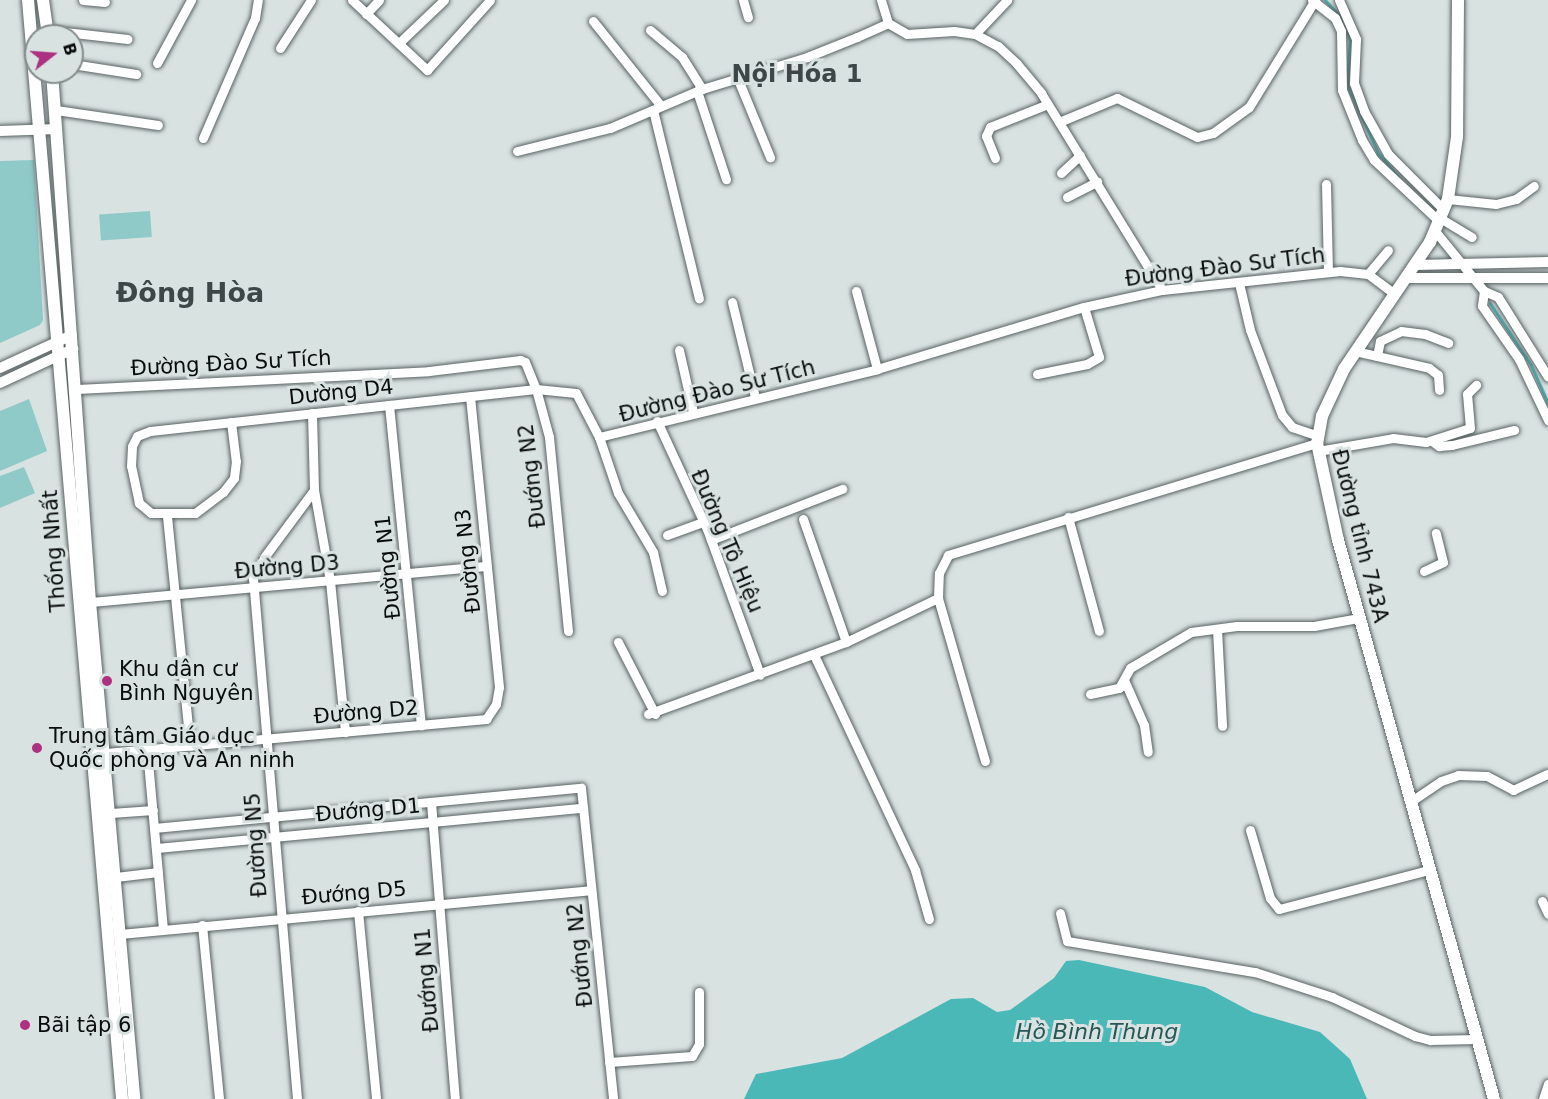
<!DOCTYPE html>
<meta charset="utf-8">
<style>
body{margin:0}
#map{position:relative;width:1548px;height:1099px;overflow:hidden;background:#d8e2e1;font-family:"DejaVu Sans",sans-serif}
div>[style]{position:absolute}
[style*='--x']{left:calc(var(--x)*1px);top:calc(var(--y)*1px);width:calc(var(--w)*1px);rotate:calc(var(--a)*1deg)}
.green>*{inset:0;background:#8fc9c8;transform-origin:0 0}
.water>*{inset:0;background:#4bb8b8}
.stream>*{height:3px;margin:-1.5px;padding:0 1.5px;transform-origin:1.5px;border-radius:1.5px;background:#4bb8b8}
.roads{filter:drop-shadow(0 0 2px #596262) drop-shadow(0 0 2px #596262)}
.minor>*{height:9px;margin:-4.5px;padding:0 4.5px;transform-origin:4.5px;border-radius:4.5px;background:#fff}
.tertiary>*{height:10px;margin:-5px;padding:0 5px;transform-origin:5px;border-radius:5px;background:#fff}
.secondary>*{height:12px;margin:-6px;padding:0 6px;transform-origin:6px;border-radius:6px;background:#fff}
.dots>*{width:16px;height:16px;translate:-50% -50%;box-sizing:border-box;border:3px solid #d8e2e1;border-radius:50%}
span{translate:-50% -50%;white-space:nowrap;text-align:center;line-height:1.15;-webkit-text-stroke:6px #d8e2e1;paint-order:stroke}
.street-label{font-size:21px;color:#090c0c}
.poi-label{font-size:21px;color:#090c0c}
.left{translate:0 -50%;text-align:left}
.water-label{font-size:22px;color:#275656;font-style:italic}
.quarter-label{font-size:24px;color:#3e4747;font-weight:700}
.district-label{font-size:27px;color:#3e4747;font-weight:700}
.north{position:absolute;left:24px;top:24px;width:60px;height:60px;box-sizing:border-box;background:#d8e2e1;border:2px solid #858c8c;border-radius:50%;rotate:73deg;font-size:16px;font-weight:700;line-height:24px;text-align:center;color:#090c0c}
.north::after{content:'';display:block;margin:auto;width:21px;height:27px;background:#ad3081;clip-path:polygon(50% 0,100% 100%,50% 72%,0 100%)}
</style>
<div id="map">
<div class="green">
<i style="clip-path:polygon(34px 160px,43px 320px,40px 325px,0 343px,0 161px)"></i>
<i style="left:150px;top:211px;width:26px;height:51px;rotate:86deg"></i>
<i style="clip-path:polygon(29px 399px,47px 451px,0 471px,0 411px)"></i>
<i style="clip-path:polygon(24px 467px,35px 493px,0 508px,0 476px)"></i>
</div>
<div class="water">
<i style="clip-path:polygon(1079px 960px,1205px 987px,1252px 1012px,1320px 1032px,1350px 1059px,1367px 1099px,744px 1099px,756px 1074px,842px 1058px,951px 999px,973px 998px,997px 1012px,1010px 1010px,1054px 978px,1066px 961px)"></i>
</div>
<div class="stream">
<i style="--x:1325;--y:0;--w:25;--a:47"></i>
<i style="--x:1346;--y:27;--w:14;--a:73"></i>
<i style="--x:1350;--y:40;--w:44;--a:93.9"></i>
<i style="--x:1347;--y:84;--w:76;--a:65.8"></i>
<i style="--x:1378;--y:153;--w:34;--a:50"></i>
<i style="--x:1490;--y:303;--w:74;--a:56.5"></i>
<i style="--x:1531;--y:365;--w:42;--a:65.9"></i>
</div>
<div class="roads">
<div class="minor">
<i style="--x:83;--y:0;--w:22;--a:5"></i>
<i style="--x:352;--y:0;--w:103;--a:43"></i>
<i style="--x:427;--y:70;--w:94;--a:-48"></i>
<i style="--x:743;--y:0;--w:18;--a:74"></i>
<i style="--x:1312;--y:0;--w:29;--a:38"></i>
<i style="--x:1335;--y:18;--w:14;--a:65"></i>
<i style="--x:1341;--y:31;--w:59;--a:89"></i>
<i style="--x:1342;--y:90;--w:54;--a:68.2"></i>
<i style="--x:1362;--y:140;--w:23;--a:59"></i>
<i style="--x:1374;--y:160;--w:89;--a:43.2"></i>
<i style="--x:1339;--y:0;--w:43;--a:66.4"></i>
<i style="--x:1356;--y:39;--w:44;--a:92.6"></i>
<i style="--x:1354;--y:83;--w:30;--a:70"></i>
<i style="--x:1364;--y:111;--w:49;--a:60.8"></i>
<i style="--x:1388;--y:154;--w:79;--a:45"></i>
<i style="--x:366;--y:14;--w:19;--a:-47"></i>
<i style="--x:593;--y:21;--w:109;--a:51.3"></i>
<i style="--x:888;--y:23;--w:22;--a:30"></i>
<i style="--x:907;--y:34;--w:47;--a:-3.7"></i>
<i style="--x:954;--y:31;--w:21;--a:8"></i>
<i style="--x:975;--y:34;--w:26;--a:28"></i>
<i style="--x:998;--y:46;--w:26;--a:43"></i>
<i style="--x:1017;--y:64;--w:38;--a:50"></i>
<i style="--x:1041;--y:93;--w:231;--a:58.4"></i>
<i style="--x:47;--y:30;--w:81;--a:6.4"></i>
<i style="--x:650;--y:30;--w:42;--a:40.2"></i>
<i style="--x:682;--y:57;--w:38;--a:58"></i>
<i style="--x:975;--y:34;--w:47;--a:-46.7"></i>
<i style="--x:402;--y:40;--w:58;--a:-43.6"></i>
<i style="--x:280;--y:48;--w:57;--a:-57.1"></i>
<i style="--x:157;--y:63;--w:72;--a:-61.6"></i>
<i style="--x:72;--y:64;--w:65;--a:8.9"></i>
<i style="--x:737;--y:77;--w:87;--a:67.6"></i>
<i style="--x:697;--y:91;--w:93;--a:71.8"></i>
<i style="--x:56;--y:110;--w:103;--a:8.4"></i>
<i style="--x:653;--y:110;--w:194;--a:76.3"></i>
<i style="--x:1059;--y:122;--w:63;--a:-22.5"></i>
<i style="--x:1117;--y:98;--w:89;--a:26"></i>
<i style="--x:1197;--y:137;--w:16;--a:-14"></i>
<i style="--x:1213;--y:133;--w:44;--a:-35.8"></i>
<i style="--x:1249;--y:107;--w:126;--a:-58.3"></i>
<i style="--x:203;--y:138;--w:131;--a:-66.6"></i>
<i style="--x:255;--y:18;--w:18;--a:-81"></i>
<i style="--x:517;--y:151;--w:96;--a:-13.9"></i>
<i style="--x:610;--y:128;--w:100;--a:-23"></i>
<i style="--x:702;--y:89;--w:110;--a:-16.9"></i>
<i style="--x:807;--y:57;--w:54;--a:-21.8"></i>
<i style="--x:857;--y:37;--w:34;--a:-24"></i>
<i style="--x:888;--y:23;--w:24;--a:-107"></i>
<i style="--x:995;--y:158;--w:24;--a:-112"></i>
<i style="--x:986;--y:136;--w:10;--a:-66"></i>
<i style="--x:990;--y:127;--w:62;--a:-21.6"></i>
<i style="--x:1061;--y:173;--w:26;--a:-43"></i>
<i style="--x:1326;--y:184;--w:88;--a:88.7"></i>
<i style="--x:1067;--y:197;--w:34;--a:-27"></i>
<i style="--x:1448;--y:199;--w:48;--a:5.9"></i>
<i style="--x:1496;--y:204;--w:21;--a:-14"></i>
<i style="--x:1516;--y:199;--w:22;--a:-36"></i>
<i style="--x:1440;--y:218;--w:37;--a:31"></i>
<i style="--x:1435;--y:231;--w:77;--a:50.8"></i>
<i style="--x:1484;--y:291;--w:15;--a:23"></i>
<i style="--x:1498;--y:297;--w:94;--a:58"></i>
<i style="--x:1368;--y:274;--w:31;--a:-50"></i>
<i style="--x:1239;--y:283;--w:48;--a:76.8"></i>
<i style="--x:1250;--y:330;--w:91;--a:69.4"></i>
<i style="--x:1282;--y:415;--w:16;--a:50"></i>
<i style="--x:1292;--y:427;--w:28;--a:19"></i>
<i style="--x:856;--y:291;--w:81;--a:74.9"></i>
<i style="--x:1484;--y:291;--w:15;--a:98"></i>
<i style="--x:1482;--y:306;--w:65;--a:55.1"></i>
<i style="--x:1519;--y:359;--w:68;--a:64.6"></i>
<i style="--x:732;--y:302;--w:98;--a:76.4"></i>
<i style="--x:679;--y:350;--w:64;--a:77.3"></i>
<i style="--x:1355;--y:351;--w:76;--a:12.9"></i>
<i style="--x:1429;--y:368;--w:11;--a:38"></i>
<i style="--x:1438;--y:375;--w:15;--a:86"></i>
<i style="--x:1377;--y:356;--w:15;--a:-79"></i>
<i style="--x:1380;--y:341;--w:23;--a:-25"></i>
<i style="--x:1401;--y:331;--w:24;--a:7"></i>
<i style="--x:1425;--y:334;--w:25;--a:21"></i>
<i style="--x:1037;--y:374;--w:51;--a:-11.3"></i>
<i style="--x:1087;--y:364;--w:14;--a:-30"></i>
<i style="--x:1099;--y:357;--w:52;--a:-106.7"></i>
<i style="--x:77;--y:389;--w:352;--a:-2.9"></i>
<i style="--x:429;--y:371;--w:92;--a:-6.9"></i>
<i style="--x:520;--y:360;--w:5;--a:22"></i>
<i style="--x:525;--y:362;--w:29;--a:68"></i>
<i style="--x:536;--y:389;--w:40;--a:5.7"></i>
<i style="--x:576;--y:393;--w:50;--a:62.4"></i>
<i style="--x:599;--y:437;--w:286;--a:-13.7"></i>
<i style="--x:877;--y:369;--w:216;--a:-16.7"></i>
<i style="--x:1084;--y:307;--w:80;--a:-12.3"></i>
<i style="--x:1162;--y:290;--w:179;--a:-6.1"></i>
<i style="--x:1340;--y:271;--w:28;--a:6"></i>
<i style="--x:1368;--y:274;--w:31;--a:37"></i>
<i style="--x:389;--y:405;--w:322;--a:84.3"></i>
<i style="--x:657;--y:421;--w:119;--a:65.2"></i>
<i style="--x:707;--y:529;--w:155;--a:70"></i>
<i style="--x:231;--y:422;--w:39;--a:83"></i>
<i style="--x:236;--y:461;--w:17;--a:97"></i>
<i style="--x:234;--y:478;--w:18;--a:128"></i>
<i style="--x:223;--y:492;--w:35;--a:143"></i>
<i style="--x:195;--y:513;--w:44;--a:180"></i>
<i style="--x:151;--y:513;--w:16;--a:-140"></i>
<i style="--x:139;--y:503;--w:38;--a:-102"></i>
<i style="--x:131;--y:466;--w:20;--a:-87"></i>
<i style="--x:132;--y:446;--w:11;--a:-63"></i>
<i style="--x:137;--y:436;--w:14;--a:-21"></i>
<i style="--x:150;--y:431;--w:388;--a:-6.2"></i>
<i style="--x:536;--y:389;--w:50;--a:74.8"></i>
<i style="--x:549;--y:437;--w:195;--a:84.4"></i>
<i style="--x:599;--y:437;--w:59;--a:71.3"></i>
<i style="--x:618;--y:493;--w:69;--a:59.3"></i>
<i style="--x:653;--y:552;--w:40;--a:77"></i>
<i style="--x:1432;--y:441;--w:9;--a:36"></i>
<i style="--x:1439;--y:446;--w:13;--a:-4"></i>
<i style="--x:1452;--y:445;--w:64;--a:-13.6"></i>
<i style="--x:1318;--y:451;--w:76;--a:-9.8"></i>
<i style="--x:1393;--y:438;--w:33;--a:7"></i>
<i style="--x:1426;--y:442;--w:46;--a:-17.7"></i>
<i style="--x:1470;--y:428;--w:34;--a:-95"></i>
<i style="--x:1467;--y:394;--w:13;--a:-45"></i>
<i style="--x:314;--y:490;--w:92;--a:80"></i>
<i style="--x:330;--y:581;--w:152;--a:84.3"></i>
<i style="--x:167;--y:516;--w:231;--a:84.3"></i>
<i style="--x:1068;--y:517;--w:118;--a:74.8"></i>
<i style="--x:803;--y:519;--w:130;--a:70.7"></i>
<i style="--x:667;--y:535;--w:38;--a:-20"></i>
<i style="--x:711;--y:540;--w:141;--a:-21.3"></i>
<i style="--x:1424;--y:571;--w:21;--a:-25"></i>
<i style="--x:1443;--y:562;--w:30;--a:-104"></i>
<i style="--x:90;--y:602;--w:398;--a:-5.2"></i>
<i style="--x:1217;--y:629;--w:97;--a:87"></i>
<i style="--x:618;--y:642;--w:81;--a:62.8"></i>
<i style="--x:814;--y:655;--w:238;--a:64.8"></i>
<i style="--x:915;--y:870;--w:51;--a:74.1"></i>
<i style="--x:1125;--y:682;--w:47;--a:66.2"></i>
<i style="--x:1144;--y:725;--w:27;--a:82"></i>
<i style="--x:1090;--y:694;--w:30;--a:-12"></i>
<i style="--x:1119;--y:688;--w:23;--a:-61"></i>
<i style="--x:1130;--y:668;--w:71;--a:-30.5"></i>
<i style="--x:1191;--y:632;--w:46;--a:-7.4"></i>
<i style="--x:1237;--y:626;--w:77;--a:0"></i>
<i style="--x:1314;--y:626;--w:46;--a:-10.1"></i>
<i style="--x:648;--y:714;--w:211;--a:-20"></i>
<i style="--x:846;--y:642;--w:102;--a:-25.6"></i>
<i style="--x:147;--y:750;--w:179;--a:84.9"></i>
<i style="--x:106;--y:753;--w:382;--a:-5.1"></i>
<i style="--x:486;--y:719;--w:18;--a:-56"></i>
<i style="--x:496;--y:704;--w:17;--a:-80"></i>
<i style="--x:499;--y:687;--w:292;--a:-95.7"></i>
<i style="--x:985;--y:761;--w:170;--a:-106.1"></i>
<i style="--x:938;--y:598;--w:25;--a:-88"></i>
<i style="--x:939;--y:573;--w:20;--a:-63"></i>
<i style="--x:948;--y:555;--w:386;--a:-16.9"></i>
<i style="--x:431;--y:802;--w:298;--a:85.4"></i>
<i style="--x:1410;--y:802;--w:37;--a:-34"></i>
<i style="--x:1441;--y:781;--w:18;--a:-19"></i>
<i style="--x:1458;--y:775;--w:29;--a:2"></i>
<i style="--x:1487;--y:776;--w:30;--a:28"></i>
<i style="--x:1513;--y:790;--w:38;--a:-25"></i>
<i style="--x:111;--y:813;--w:42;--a:-4.1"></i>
<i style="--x:154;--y:828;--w:429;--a:-5.4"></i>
<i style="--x:581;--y:788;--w:313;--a:84.1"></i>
<i style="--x:1250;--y:830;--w:71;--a:73.6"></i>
<i style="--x:1270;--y:898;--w:14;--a:51"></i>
<i style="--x:1279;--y:909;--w:155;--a:-14.6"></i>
<i style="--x:156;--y:848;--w:429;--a:-5.4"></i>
<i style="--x:116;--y:877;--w:42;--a:-6.8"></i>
<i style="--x:1542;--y:901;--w:14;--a:65"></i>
<i style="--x:358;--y:911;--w:189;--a:84.5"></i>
<i style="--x:1060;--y:913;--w:29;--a:76"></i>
<i style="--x:1067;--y:941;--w:191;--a:9.4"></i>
<i style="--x:1255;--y:972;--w:81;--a:18"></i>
<i style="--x:1332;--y:997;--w:92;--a:25.2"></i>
<i style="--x:1415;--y:1036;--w:16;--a:15"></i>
<i style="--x:1430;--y:1040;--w:47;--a:-1.2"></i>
<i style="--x:202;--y:925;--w:175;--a:84.4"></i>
<i style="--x:119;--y:934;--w:474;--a:-5.3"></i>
<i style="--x:609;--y:1062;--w:83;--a:-4.1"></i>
<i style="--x:692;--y:1056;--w:14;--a:-60"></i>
<i style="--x:699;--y:1044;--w:52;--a:-90"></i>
<i style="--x:297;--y:1099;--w:523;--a:-94.83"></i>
<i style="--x:253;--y:578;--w:25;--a:-61"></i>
<i style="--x:265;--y:556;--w:82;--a:-53.4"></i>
<i style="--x:314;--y:490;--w:77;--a:-91.5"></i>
<i style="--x:1543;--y:1099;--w:16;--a:-72"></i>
</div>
<div class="tertiary">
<i style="--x:0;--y:131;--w:57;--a:-2"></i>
<i style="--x:1415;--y:265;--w:133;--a:-1.3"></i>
<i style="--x:1406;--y:278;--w:142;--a:0"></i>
<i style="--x:0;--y:368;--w:79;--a:-24.6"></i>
<i style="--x:0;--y:383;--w:81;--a:-25"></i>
</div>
<div class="secondary">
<i style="--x:28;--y:0;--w:1103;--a:85.11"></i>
<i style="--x:43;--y:0;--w:36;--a:82"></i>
<i style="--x:1458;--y:0;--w:137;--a:90.4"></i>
<i style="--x:1457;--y:137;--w:63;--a:98.3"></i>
<i style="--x:1448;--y:199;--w:47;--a:112.7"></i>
<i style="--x:1430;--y:242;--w:153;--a:124.1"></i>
<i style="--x:1344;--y:369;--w:52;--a:115.1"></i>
<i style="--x:1322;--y:416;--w:27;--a:100"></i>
<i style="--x:1317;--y:443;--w:99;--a:77.8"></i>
<i style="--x:1338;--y:540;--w:580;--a:74.41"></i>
<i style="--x:52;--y:72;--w:531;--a:85.9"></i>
<i style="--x:90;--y:602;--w:499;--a:84.9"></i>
</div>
</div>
<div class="dots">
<i style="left:107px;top:681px;background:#ad3081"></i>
<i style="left:37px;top:748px;background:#ad3081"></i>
<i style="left:25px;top:1025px;background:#ad3081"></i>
</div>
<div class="street-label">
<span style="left:1225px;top:267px;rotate:-7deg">Đường Đào Sư Tích</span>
<span style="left:231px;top:363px;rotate:-3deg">Đường Đào Sư Tích</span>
<span style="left:717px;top:391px;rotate:-14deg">Đường Đào Sư Tích</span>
<span style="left:341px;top:392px;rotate:-6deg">Dường D4</span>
<span style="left:532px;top:476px;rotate:-97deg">Đướng N2</span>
<span style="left:1360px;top:536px;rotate:76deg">Đường tỉnh 743A</span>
<span style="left:727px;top:541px;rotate:67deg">Đường Tô Hiệu</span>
<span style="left:54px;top:551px;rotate:-94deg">Thống Nhất</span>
<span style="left:468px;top:561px;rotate:-96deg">Đường N3</span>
<span style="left:287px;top:567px;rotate:-5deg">Đường D3</span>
<span style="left:388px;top:567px;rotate:-96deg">Đường N1</span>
<span style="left:366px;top:712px;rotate:-5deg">Đường D2</span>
<span style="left:368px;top:810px;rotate:-5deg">Đướng D1</span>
<span style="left:256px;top:845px;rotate:-94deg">Đường N5</span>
<span style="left:354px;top:893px;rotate:-5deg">Đướng D5</span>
<span style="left:580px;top:955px;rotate:-96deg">Đướng N2</span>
<span style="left:427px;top:980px;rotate:-95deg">Đướng N1</span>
</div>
<div class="poi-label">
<span class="left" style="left:119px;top:681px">Khu dân cư<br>Bình Nguyên</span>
<span class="left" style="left:49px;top:748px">Trung tâm Giáo dục<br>Quốc phòng và An ninh</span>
<span class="left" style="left:37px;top:1025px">Bãi tập 6</span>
</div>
<div class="water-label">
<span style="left:1097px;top:1032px">Hồ Bình Thung</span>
</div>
<div class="quarter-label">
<span style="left:797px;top:75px">Nội Hóa 1</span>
</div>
<div class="district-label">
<span style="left:190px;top:293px">Đông Hòa</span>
</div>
<div class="north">B</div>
</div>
